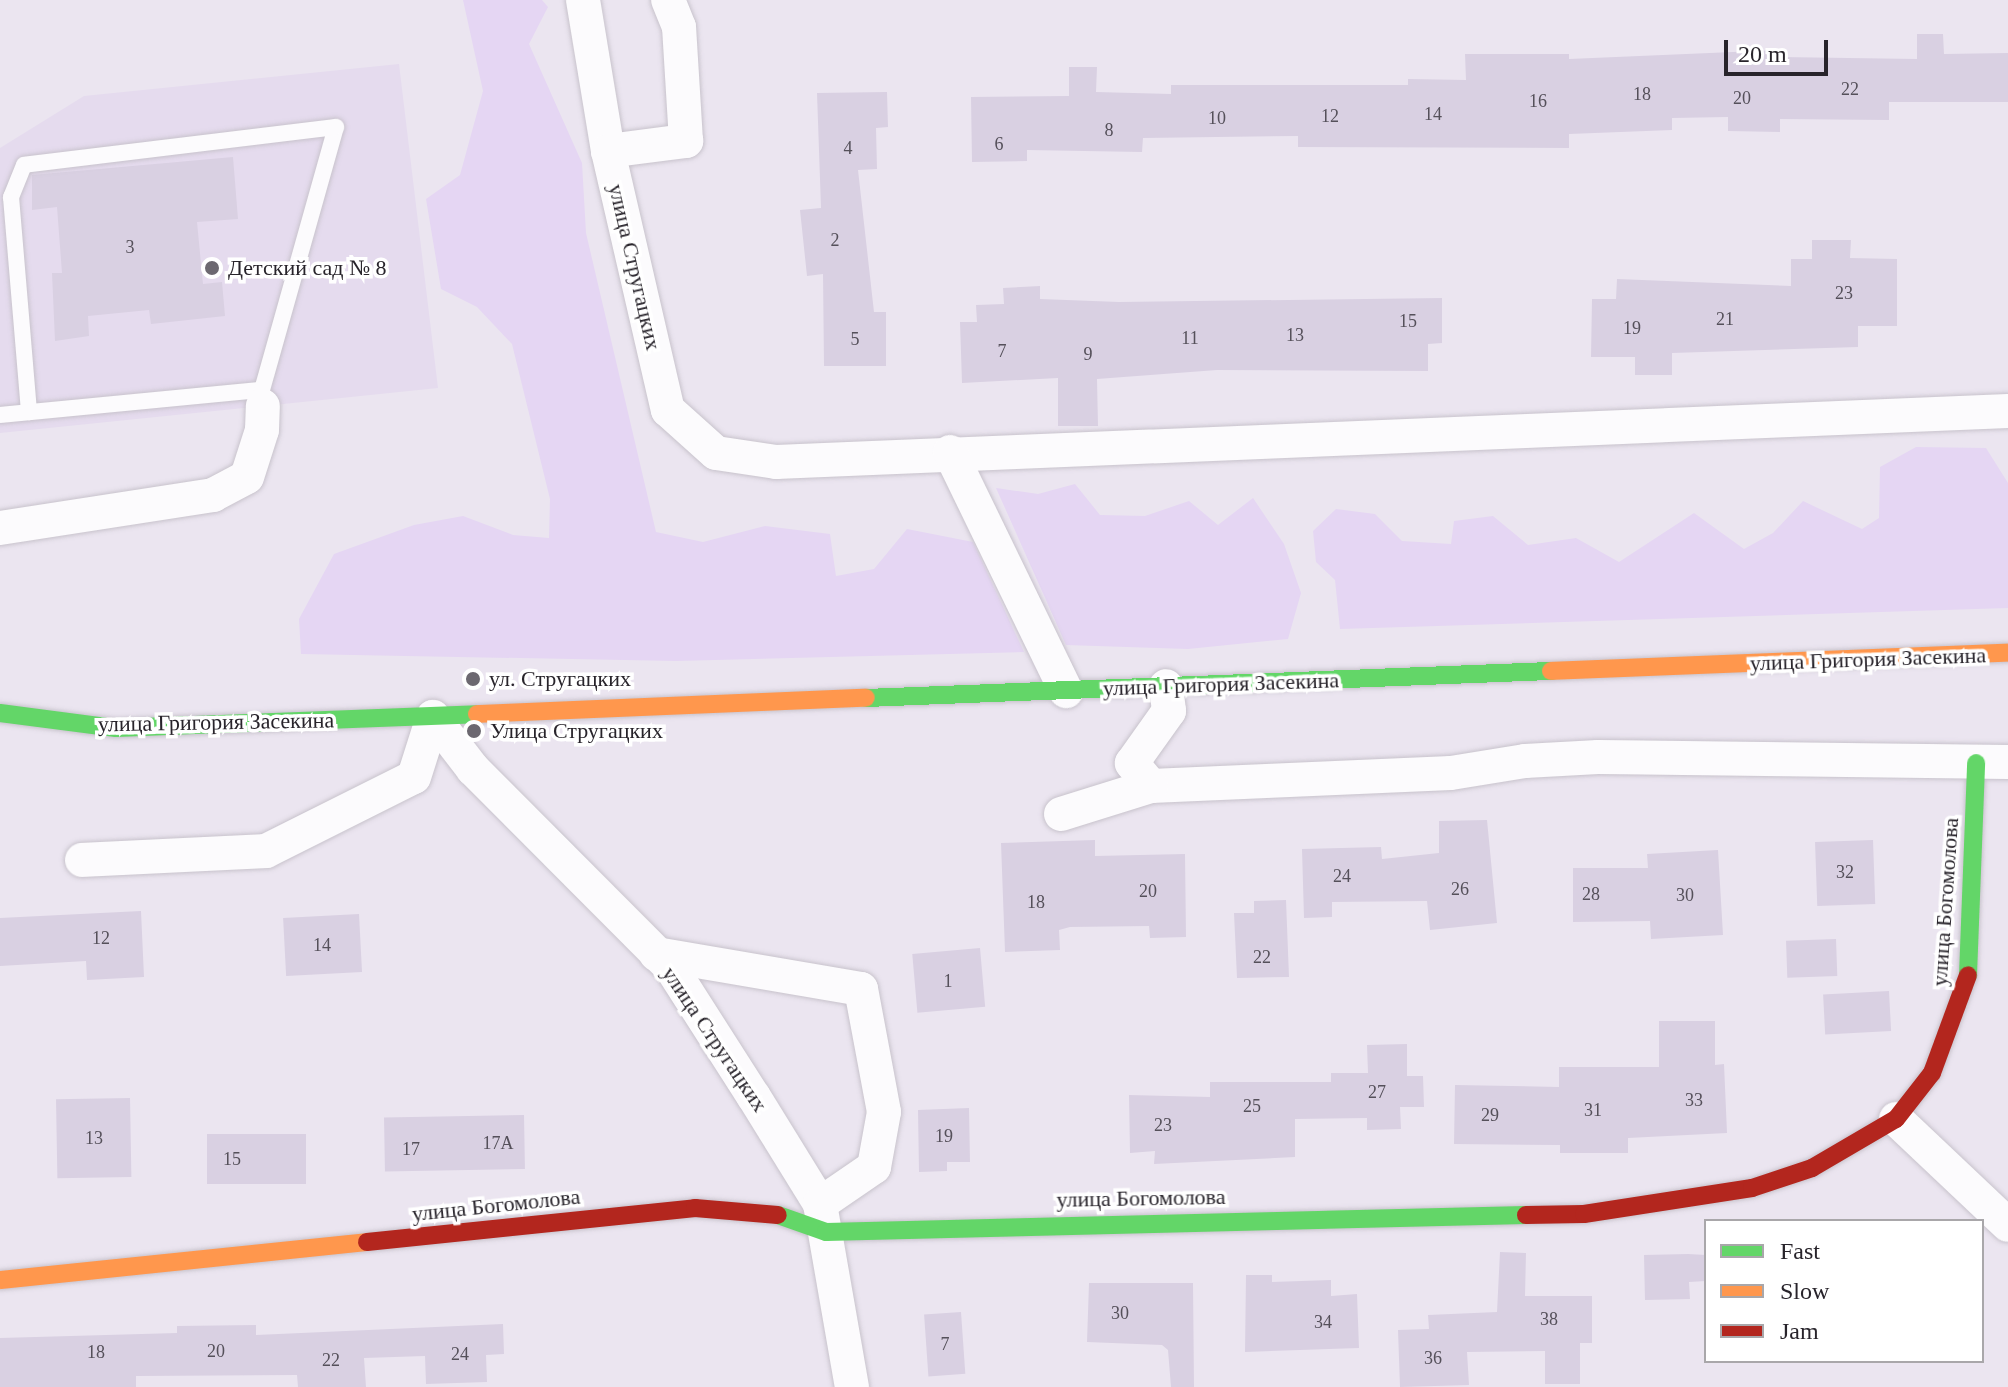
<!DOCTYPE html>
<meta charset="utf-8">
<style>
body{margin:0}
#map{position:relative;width:2008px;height:1387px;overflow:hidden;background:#ebe5f0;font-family:Georgia,serif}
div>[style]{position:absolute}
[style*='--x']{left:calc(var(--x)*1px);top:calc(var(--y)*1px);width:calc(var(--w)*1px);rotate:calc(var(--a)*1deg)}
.built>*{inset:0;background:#e5dbee}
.green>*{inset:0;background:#e5d6f3}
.building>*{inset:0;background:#d9d0e2;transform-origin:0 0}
.roads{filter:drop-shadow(0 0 2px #c8c3cc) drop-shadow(0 0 2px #c8c3cc)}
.lane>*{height:16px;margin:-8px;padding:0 8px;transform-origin:8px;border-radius:8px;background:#fcfbfd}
.street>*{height:34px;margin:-17px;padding:0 17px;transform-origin:17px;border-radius:17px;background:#fcfbfd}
.fast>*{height:18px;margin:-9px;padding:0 9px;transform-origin:9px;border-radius:9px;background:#63d668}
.slow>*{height:18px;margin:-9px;padding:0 9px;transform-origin:9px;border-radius:9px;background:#ff974d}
.jam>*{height:18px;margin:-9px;padding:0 9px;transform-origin:9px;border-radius:9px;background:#b3261e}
.dots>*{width:22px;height:22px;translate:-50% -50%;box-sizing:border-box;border:4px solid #fff;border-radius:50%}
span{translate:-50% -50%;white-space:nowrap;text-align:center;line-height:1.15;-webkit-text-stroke:7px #fff;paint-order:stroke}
.number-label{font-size:18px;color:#55505a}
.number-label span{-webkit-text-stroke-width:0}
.street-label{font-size:22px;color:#28242b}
.poi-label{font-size:22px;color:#28242b}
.left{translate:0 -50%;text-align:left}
.legend{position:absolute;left:1704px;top:1219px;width:280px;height:144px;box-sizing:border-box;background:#fff;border:2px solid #a9a7aa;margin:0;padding:10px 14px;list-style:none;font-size:24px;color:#28242b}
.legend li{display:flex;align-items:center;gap:16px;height:40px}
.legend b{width:40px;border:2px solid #a9a7aa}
.scale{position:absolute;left:1724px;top:40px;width:104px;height:36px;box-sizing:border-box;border:4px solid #28242b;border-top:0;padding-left:10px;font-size:24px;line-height:28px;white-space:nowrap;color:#28242b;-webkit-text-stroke:6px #fff;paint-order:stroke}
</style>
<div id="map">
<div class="built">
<i style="clip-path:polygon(399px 64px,438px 388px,0 433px,0 148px,84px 96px)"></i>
</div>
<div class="green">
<i style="clip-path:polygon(463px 0,542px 0,548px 7px,529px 44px,582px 163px,586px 233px,656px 532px,703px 542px,765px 526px,830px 534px,836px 576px,874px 569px,907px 529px,973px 542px,1024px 652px,676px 661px,301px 654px,299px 619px,334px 554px,414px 525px,463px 516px,513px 535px,549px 538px,550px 499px,512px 344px,477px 307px,441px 289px,426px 199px,460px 175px,483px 91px)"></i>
<i style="clip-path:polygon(1916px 447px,1986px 448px,2008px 483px,2008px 608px,1340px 629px,1335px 580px,1316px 562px,1313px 531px,1336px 509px,1375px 514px,1402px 541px,1451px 544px,1454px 521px,1493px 516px,1528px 545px,1576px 538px,1619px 562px,1694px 513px,1744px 549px,1773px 533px,1803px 501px,1862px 529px,1879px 518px,1880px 467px)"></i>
<i style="clip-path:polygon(1075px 484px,1100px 515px,1145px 516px,1189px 501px,1218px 525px,1253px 498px,1284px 544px,1301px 593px,1288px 639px,1188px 649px,1066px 645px,996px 488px,1038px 494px)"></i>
</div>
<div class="building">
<i style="clip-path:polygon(1917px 34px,1943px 34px,1944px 54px,2008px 53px,2008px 102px,1889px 102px,1889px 120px,1780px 119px,1780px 132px,1728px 131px,1728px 117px,1672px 118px,1672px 130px,1569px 134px,1569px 148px,1298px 147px,1298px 136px,1143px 138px,1142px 152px,1027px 150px,1027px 161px,972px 162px,971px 97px,1069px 96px,1069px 67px,1097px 67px,1096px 92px,1171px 94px,1171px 85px,1408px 85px,1408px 79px,1466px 80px,1465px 54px,1569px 54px,1569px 59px,1780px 50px,1780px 57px,1917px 59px)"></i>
<i style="clip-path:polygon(887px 92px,888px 127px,876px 128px,877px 169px,858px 170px,874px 312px,886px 312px,886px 366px,824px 366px,823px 274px,807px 276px,800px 210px,821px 208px,817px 93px)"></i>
<i style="clip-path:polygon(233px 157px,238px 219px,197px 222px,203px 284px,222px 282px,225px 316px,151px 324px,149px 310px,88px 316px,89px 336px,55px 341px,52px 273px,62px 273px,57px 207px,32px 210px,32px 175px)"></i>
<i style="clip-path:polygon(1812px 240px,1851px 240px,1850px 258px,1897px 259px,1897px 326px,1858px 326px,1858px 347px,1672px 353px,1672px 375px,1635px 375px,1635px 357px,1591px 357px,1592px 299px,1616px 299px,1617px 279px,1791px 286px,1791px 259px,1812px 259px)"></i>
<i style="clip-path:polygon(1040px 286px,1040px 299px,1119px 302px,1442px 298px,1442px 343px,1428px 344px,1428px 371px,1217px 370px,1097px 379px,1098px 426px,1058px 426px,1058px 378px,962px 383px,960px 322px,977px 322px,976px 305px,1004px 304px,1003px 288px)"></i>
<i style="clip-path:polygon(1487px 820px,1497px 923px,1430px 930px,1427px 901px,1332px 902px,1332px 917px,1304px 918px,1302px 849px,1381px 847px,1382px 859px,1439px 853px,1439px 821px)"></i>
<i style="clip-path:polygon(1095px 840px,1095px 856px,1185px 854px,1186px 937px,1150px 938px,1149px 926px,1070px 927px,1059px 930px,1060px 950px,1005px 952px,1001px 843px)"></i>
<i style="left:1873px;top:840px;width:64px;height:58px;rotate:88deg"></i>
<i style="clip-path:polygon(1718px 850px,1723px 935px,1651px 939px,1650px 921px,1573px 922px,1573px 868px,1648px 868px,1647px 854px)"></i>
<i style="clip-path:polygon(1286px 900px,1289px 977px,1237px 978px,1234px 913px,1254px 913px,1254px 901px)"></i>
<i style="clip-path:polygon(141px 911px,144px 977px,87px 980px,86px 961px,0 966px,0 918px)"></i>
<i style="left:359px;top:914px;width:58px;height:76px;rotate:87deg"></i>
<i style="left:1836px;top:939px;width:37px;height:50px;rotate:88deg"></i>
<i style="left:980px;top:948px;width:59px;height:68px;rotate:85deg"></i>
<i style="left:1889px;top:991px;width:40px;height:66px;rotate:87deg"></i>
<i style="clip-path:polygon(1659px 1021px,1715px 1021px,1715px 1065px,1724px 1064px,1727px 1133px,1628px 1138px,1628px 1153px,1560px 1153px,1560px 1145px,1454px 1144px,1455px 1085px,1559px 1087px,1559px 1067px,1659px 1067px)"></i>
<i style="clip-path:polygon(1407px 1044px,1407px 1076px,1423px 1076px,1424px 1107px,1400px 1107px,1401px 1129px,1367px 1130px,1367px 1118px,1295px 1119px,1295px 1157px,1154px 1164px,1155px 1151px,1130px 1153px,1129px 1095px,1210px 1097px,1210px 1082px,1331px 1082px,1331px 1073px,1368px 1073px,1367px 1045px)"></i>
<i style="left:130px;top:1098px;width:79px;height:74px;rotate:89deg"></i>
<i style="clip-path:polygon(969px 1108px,970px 1162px,947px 1162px,947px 1171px,919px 1172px,918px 1110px)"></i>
<i style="left:524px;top:1115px;width:54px;height:140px;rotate:89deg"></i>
<i style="left:207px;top:1134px;width:99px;height:50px"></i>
<i style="clip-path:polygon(1500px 1252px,1526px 1253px,1525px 1296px,1592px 1296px,1592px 1343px,1580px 1343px,1580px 1384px,1545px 1384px,1545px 1351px,1467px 1352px,1469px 1385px,1400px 1387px,1398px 1330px,1429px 1329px,1428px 1315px,1497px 1312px)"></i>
<i style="clip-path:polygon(1688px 1254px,1706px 1255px,1706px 1281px,1689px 1282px,1690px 1299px,1645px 1300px,1644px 1255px)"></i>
<i style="clip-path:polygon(1246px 1275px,1272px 1275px,1272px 1282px,1331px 1280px,1331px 1296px,1357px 1294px,1359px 1348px,1245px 1352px)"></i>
<i style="clip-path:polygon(1089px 1283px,1193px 1283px,1194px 1387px,1171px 1387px,1168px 1350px,1162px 1345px,1087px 1342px)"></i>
<i style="left:961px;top:1312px;width:62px;height:37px;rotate:86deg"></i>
<i style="clip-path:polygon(503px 1324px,504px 1354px,486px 1355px,487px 1382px,426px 1384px,425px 1356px,364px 1358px,366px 1387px,298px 1387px,297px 1375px,136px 1376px,136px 1387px,0 1387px,0 1338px,177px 1333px,177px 1326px,256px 1325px,256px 1335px)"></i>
</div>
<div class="roads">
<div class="lane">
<i style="--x:0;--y:415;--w:263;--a:-5.5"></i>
<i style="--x:262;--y:390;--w:273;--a:-74.3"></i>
<i style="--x:336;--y:127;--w:314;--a:173.1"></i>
<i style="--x:24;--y:165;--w:35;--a:112"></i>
<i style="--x:11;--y:197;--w:216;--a:85.2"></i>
</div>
<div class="street">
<i style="--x:583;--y:0;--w:153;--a:80.6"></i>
<i style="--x:608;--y:151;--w:266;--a:77"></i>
<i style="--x:668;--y:410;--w:64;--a:41.9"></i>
<i style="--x:716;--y:453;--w:61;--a:8.5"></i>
<i style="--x:776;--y:462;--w:1233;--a:-2.37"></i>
<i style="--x:608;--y:151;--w:79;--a:-7.3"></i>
<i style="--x:686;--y:141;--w:114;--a:-93.5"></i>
<i style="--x:679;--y:27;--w:29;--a:-112"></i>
<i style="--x:950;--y:452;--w:266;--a:64.1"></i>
<i style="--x:0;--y:528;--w:216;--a:-8.8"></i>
<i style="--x:213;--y:495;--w:38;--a:-28"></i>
<i style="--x:247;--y:477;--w:49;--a:-72.3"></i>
<i style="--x:262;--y:430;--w:24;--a:-88"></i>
<i style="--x:433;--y:717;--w:66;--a:52.4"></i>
<i style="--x:473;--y:769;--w:282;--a:45.1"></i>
<i style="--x:672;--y:969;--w:152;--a:57.4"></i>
<i style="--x:754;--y:1097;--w:126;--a:58.3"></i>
<i style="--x:820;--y:1204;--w:186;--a:80.1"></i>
<i style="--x:1151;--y:786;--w:300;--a:-2.5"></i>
<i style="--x:1451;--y:773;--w:75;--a:-9.2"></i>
<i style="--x:1525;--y:761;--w:73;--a:-3.1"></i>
<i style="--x:1598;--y:757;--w:410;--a:0.7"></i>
<i style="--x:1061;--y:814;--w:94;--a:-17.3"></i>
<i style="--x:1151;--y:786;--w:30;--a:-130"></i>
<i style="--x:1132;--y:763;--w:64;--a:-54.6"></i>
<i style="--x:1169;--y:711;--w:25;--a:-97"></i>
<i style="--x:82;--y:860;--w:184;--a:-2.8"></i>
<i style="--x:266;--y:851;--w:165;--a:-26.6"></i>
<i style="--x:414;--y:777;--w:63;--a:-72.4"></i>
<i style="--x:656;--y:954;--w:208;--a:9.7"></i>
<i style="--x:861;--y:989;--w:125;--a:79.4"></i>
<i style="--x:884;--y:1112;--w:56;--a:100.3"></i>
<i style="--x:874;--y:1167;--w:65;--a:145.6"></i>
<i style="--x:1896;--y:1119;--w:154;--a:43.4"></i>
</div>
<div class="fast">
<i style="--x:866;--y:698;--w:686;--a:-2.26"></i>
<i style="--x:0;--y:713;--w:117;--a:7.4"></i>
<i style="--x:116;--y:728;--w:361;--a:-2.2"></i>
<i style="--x:1968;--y:975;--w:212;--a:-87.8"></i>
<i style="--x:778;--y:1215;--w:51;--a:19.5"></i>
<i style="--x:826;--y:1232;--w:700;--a:-1.39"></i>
</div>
<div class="slow">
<i style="--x:1551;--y:671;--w:457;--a:-2.3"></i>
<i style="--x:477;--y:714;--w:389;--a:-2.4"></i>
<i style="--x:0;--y:1280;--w:369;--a:-5.9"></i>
</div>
<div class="jam">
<i style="--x:1526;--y:1215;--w:58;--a:-1"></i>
<i style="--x:1584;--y:1214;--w:170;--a:-8.8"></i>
<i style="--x:1752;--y:1188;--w:63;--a:-18.4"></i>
<i style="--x:1812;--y:1168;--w:97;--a:-30.3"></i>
<i style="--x:1896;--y:1119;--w:58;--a:-52"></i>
<i style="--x:1932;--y:1073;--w:104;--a:-69.8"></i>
<i style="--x:367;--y:1242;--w:330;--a:-5.9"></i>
<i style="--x:695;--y:1208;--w:83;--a:4.8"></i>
</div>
</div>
<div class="dots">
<i style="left:212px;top:268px;background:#6c6870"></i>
<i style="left:473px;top:679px;background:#6c6870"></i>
<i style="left:474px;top:731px;background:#6c6870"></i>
</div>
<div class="number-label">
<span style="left:1850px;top:89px">22</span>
<span style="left:1642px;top:94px">18</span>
<span style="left:1742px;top:98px">20</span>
<span style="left:1538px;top:101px">16</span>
<span style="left:1433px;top:114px">14</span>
<span style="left:1330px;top:116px">12</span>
<span style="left:1217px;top:118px">10</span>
<span style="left:1109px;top:130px">8</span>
<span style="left:999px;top:144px">6</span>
<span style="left:848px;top:148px">4</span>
<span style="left:835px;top:240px">2</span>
<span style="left:130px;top:247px">3</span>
<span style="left:1844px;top:293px">23</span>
<span style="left:1725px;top:319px">21</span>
<span style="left:1408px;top:321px">15</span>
<span style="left:1632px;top:328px">19</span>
<span style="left:1295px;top:335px">13</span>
<span style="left:1190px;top:338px">11</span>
<span style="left:855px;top:339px">5</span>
<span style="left:1002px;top:351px">7</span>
<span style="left:1088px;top:354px">9</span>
<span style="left:1845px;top:872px">32</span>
<span style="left:1342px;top:876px">24</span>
<span style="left:1460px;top:889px">26</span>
<span style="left:1148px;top:891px">20</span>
<span style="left:1591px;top:894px">28</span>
<span style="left:1685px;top:895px">30</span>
<span style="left:1036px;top:902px">18</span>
<span style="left:101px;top:938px">12</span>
<span style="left:322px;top:945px">14</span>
<span style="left:1262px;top:957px">22</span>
<span style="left:948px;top:981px">1</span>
<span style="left:1377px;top:1092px">27</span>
<span style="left:1694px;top:1100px">33</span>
<span style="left:1252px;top:1106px">25</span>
<span style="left:1593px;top:1110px">31</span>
<span style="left:1490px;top:1115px">29</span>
<span style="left:1163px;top:1125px">23</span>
<span style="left:944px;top:1136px">19</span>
<span style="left:94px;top:1138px">13</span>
<span style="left:498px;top:1143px">17А</span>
<span style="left:411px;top:1149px">17</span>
<span style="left:232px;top:1159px">15</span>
<span style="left:1120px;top:1313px">30</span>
<span style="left:1549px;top:1319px">38</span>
<span style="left:1323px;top:1322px">34</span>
<span style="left:945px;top:1344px">7</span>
<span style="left:216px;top:1351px">20</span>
<span style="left:96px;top:1352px">18</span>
<span style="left:460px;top:1354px">24</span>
<span style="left:1433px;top:1358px">36</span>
<span style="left:331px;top:1360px">22</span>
</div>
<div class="street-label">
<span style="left:635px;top:267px;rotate:77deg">улица Стругацких</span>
<span style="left:1868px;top:659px;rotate:-2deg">улица Григория Засекина</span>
<span style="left:1221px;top:684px;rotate:-2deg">улица Григория Засекина</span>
<span style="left:216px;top:722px;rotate:-1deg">улица Григория Засекина</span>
<span style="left:1945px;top:902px;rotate:-86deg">улица Богомолова</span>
<span style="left:715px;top:1039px;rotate:56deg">улица Стругацких</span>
<span style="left:1141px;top:1198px;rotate:-1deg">улица Богомолова</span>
<span style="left:496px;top:1205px;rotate:-6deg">улица Богомолова</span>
</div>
<div class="poi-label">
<span class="left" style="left:228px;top:268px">Детский сад № 8</span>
<span class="left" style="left:489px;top:679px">ул. Стругацких</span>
<span class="left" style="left:490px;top:731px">Улица Стругацких</span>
</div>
<ul class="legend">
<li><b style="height:10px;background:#63d668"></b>Fast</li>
<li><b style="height:10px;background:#ff974d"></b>Slow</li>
<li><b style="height:10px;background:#b3261e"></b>Jam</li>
</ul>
<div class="scale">20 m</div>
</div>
